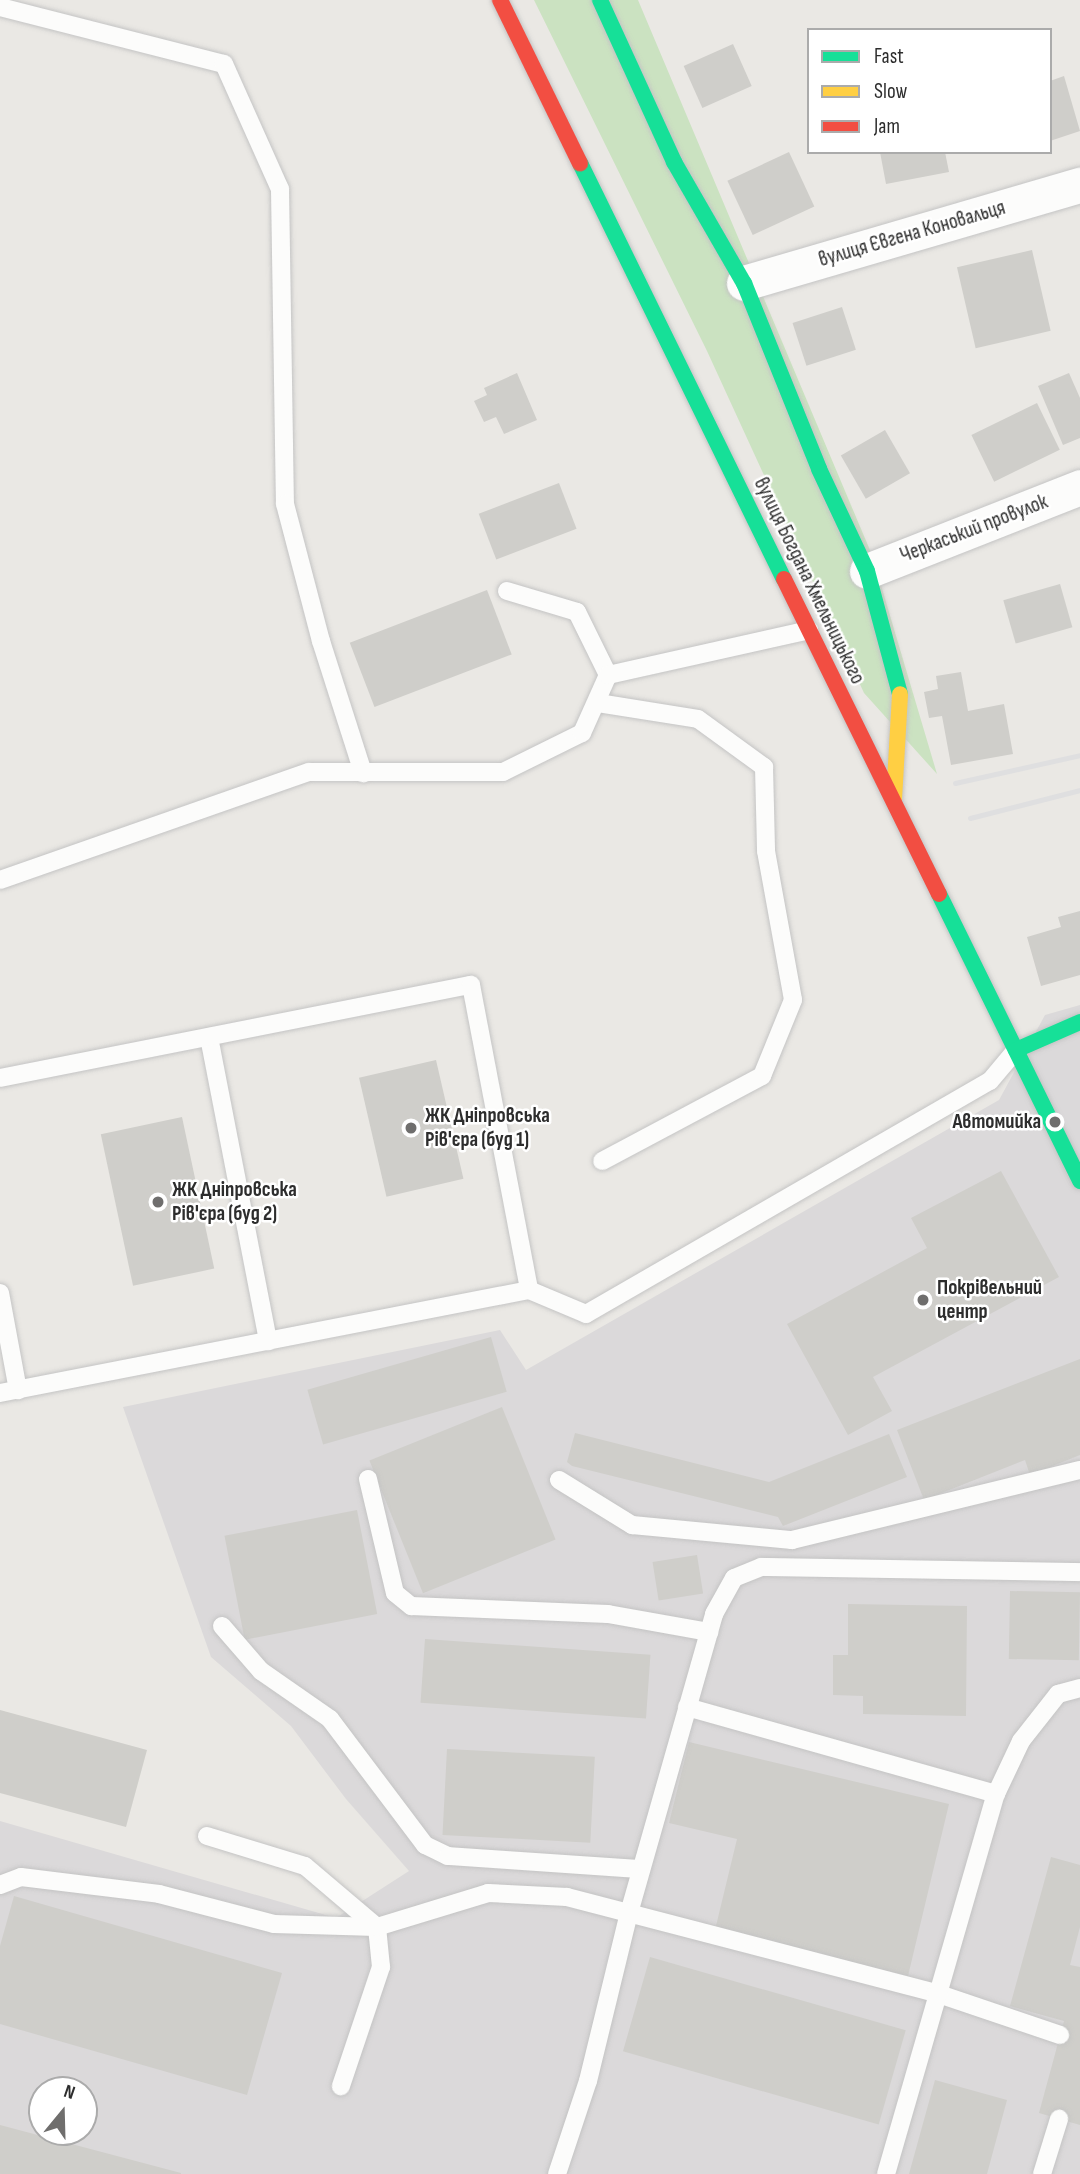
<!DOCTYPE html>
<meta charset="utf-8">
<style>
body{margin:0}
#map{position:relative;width:1080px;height:2174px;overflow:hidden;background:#eae8e4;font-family:"Sofia Sans Condensed",sans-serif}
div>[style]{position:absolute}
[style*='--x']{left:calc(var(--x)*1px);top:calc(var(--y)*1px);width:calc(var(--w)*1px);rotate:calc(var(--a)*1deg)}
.industrial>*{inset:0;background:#dbd9da}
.green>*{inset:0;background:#cbe2c1}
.building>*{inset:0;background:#cfceca;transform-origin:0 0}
.roads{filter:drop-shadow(0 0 2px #c4c4c4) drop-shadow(0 0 2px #c4c4c4)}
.lane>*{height:18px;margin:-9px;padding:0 9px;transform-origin:9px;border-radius:9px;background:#fcfcfb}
.street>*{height:35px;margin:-17.5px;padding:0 17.5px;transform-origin:17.5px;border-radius:17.5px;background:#fcfcfb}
.fast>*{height:16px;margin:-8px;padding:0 8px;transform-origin:8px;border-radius:8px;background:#16e098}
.slow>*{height:16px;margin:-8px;padding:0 8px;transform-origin:8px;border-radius:8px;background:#ffcf43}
.jam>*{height:16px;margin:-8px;padding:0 8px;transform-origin:8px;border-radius:8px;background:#f24e42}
.rail>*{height:5px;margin:-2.5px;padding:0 2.5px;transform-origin:2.5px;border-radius:2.5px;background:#dfdfe0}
.dots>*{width:19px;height:19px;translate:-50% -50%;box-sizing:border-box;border:4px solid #fff;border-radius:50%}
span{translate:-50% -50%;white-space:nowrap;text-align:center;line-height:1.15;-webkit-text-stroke:5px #fff;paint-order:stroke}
.street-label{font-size:21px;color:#2d2d2d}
.poi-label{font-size:21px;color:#2d2d2d;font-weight:700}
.left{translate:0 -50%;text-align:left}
.right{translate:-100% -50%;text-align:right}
.legend{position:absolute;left:807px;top:28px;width:245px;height:126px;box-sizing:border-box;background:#fff;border:2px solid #ababab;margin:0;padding:9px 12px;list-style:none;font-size:21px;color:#2d2d2d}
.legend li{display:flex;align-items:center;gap:14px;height:35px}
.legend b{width:35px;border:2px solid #ababab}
.north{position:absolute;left:28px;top:2076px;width:70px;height:70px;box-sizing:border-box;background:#fff;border:2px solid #ababab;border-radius:50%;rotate:19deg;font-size:19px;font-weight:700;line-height:28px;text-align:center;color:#2d2d2d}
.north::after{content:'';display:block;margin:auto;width:24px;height:32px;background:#6f6e6d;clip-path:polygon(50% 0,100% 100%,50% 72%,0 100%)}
</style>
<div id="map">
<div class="industrial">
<i style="clip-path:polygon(evenodd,1080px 1005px,1080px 2174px,0 2174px,0 1821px,336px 1918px,409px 1871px,346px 1799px,291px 1726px,211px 1657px,123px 1407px,500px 1330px,526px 1370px,999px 1100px,1045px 1015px,1080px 1005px,42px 2090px,84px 2090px,84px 2132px,42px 2132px,42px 2090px)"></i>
</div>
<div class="green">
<i style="clip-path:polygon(534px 0,638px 0,872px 555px,937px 774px,864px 693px,707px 351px)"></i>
</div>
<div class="building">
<i style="left:733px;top:44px;width:46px;height:54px;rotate:66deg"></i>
<i style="clip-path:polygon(1064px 76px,1080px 131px,1050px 141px,1050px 81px)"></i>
<i style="left:789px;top:152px;width:60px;height:68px;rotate:65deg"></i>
<i style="clip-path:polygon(880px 152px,945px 152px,949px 172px,886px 184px)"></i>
<i style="left:1032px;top:250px;width:83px;height:77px;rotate:77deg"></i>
<i style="left:842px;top:307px;width:45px;height:52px;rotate:72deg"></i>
<i style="clip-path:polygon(517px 373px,537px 420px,504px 434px,496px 417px,484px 422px,474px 401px,487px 395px,484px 388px)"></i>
<i style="clip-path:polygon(1069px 373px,1080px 398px,1080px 438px,1063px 445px,1038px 386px)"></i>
<i style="left:1037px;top:403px;width:52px;height:73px;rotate:64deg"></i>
<i style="left:885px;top:430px;width:50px;height:51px;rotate:60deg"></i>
<i style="left:559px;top:483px;width:49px;height:86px;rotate:69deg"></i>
<i style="left:1060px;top:584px;width:45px;height:59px;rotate:74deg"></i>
<i style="left:487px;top:590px;width:69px;height:147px;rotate:69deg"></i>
<i style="clip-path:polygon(961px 672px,968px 711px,1004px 704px,1013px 754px,951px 765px,942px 716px,929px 718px,924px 692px,938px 689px,936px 676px)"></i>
<i style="clip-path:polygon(1080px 911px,1080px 975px,1041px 986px,1027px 937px,1061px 927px,1058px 917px)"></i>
<i style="left:436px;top:1060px;width:122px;height:79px;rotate:77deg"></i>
<i style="left:182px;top:1117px;width:155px;height:83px;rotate:78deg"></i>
<i style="clip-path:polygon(1001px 1171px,1059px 1277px,873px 1377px,892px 1411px,848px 1435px,787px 1324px,927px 1248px,911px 1218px)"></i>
<i style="left:491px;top:1337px;width:57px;height:191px;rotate:74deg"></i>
<i style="clip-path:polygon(1080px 1359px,1080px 1455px,1030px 1475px,1025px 1460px,924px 1500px,897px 1430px)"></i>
<i style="left:502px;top:1407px;width:143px;height:143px;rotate:68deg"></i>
<i style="clip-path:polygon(575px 1433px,769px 1482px,889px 1434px,907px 1477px,783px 1526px,778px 1517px,572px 1466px,567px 1462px)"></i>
<i style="left:357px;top:1510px;width:106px;height:135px;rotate:79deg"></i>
<i style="left:697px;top:1555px;width:39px;height:45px;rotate:81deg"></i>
<i style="left:1010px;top:1591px;width:70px;height:68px;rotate:1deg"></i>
<i style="clip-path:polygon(848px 1604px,967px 1606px,966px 1716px,863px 1714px,863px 1696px,833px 1695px,833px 1655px,848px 1655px)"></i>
<i style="left:425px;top:1639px;width:226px;height:64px;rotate:4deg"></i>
<i style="clip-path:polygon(0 1710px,147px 1750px,126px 1827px,0 1793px)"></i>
<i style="clip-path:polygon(689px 1742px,949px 1804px,908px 1976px,715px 1930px,737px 1839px,669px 1823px)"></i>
<i style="left:447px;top:1749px;width:148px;height:86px;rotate:3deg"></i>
<i style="clip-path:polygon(1051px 1857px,1080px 1865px,1080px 1927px,1070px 1965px,1080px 1967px,1080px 2125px,1039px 2113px,1064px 2021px,1010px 2006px)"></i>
<i style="clip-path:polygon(14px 1896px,282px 1973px,247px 2095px,0 2024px,0 1946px)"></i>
<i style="left:650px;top:1957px;width:266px;height:98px;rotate:16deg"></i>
<i style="clip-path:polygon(935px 2080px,1007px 2100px,987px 2174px,909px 2174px)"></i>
<i style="clip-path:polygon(0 2125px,181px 2173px,181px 2174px,0 2174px)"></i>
</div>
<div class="roads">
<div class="lane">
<i style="--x:0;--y:7;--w:231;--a:14.3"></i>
<i style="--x:224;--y:64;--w:137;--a:65.9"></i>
<i style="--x:280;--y:189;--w:315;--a:89.1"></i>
<i style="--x:285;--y:504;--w:142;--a:75.3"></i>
<i style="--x:321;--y:641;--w:139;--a:72.3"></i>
<i style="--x:507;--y:591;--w:73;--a:16.7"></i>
<i style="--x:577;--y:612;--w:70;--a:63.8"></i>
<i style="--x:598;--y:703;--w:101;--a:9.1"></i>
<i style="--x:698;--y:719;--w:82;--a:36"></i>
<i style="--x:764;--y:767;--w:84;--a:88.6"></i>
<i style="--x:766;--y:851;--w:151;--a:79.7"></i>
<i style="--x:793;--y:1000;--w:82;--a:112.2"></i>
<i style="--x:762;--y:1076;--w:181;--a:152"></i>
<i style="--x:0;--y:880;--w:327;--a:-19.3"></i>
<i style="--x:309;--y:772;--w:194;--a:0"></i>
<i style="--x:503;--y:772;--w:88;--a:-26.3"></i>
<i style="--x:582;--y:733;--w:64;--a:-65.9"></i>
<i style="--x:608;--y:675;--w:206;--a:-12.6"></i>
<i style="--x:209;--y:1037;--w:310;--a:79"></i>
<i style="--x:0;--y:1078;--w:480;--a:-11.2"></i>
<i style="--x:471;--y:985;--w:310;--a:79.2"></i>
<i style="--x:0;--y:1293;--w:99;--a:79.5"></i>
<i style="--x:0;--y:1393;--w:539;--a:-11.02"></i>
<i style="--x:529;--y:1290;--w:62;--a:22.8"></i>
<i style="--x:586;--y:1314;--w:466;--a:-30"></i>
<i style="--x:990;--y:1081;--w:40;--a:-50"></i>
<i style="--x:368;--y:1479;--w:117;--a:76.7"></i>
<i style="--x:395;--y:1593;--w:21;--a:39"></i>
<i style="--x:411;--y:1606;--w:197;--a:2.3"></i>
<i style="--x:608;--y:1614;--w:103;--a:10.1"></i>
<i style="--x:559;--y:1480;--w:86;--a:31.7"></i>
<i style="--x:632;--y:1525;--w:161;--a:5.4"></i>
<i style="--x:792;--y:1540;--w:296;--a:-13.7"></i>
<i style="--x:222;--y:1626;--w:60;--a:49.1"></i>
<i style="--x:261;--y:1671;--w:84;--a:34.8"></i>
<i style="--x:330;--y:1719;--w:158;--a:53"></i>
<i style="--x:425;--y:1845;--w:25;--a:26"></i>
<i style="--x:448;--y:1856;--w:193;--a:3.9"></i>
<i style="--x:687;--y:1707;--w:321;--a:15.7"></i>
<i style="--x:207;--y:1836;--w:102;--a:17"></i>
<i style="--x:305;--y:1866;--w:94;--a:40.3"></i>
<i style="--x:377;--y:1927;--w:40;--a:84.3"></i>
<i style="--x:381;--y:1967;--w:126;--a:108.6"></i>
<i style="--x:0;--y:1885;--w:22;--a:-21"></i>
<i style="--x:21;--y:1877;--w:139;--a:7"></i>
<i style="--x:159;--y:1894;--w:119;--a:14.6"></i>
<i style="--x:274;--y:1924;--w:103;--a:1.7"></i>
<i style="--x:377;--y:1927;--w:116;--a:-17"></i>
<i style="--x:488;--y:1893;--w:79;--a:2.9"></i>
<i style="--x:567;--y:1897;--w:381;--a:14.6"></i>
<i style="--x:936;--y:1993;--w:131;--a:18.7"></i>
<i style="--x:557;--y:2174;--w:98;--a:-71.6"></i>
<i style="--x:588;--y:2081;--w:173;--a:-76.3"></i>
<i style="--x:629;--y:1913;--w:311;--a:-74.1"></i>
<i style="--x:714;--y:1614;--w:41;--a:-60.9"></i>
<i style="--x:734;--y:1578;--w:29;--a:-22"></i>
<i style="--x:761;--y:1567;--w:319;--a:0.9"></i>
<i style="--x:886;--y:2174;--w:396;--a:-73.9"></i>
<i style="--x:996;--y:1794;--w:59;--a:-64.7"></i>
<i style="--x:1021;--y:1741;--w:60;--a:-51.8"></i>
<i style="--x:1058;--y:1694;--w:23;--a:-15"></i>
<i style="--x:1042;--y:2174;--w:58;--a:-72.8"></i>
</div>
<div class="street">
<i style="--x:744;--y:283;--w:350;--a:-16.3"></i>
<i style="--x:867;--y:571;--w:229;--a:-21.5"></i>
</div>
<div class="fast">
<i style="--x:600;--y:0;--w:178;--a:65.4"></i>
<i style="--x:674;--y:162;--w:140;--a:60"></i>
<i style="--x:744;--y:283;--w:201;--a:68"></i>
<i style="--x:819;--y:469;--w:113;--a:64.8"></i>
<i style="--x:867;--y:571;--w:127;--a:75"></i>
<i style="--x:580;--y:163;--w:463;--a:63.9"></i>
<i style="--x:939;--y:894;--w:320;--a:63.8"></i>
<i style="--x:1016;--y:1050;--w:70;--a:-23.6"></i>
</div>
<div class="slow">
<i style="--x:894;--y:799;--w:105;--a:-86.7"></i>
</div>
<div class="jam">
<i style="--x:500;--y:0;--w:182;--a:63.9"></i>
<i style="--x:784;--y:579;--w:351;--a:63.8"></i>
</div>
</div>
<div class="rail">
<i style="--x:955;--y:783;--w:128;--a:-12.6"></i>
<i style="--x:970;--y:818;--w:114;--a:-14.3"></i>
</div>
<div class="dots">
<i style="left:1055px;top:1122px;background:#6f6e6d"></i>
<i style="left:411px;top:1128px;background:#6f6e6d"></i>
<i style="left:158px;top:1202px;background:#6f6e6d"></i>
<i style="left:923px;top:1300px;background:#6f6e6d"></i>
</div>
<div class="street-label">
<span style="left:912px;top:234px;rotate:-16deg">вулиця Євгена Коновальця</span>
<span style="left:974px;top:529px;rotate:-21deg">Черкаський провулок</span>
<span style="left:809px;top:581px;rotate:64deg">вулиця Богдана Хмельницького</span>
</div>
<div class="poi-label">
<span class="left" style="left:425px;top:1128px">ЖК Дніпровська<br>Рів'єра (буд 1)</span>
<span class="right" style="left:1041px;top:1122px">Автомийка</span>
<span class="left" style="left:172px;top:1202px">ЖК Дніпровська<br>Рів'єра (буд 2)</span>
<span class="left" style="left:937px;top:1300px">Покрівельний<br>центр</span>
</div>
<ul class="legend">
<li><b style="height:9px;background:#16e098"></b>Fast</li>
<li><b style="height:9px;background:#ffcf43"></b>Slow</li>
<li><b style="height:9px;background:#f24e42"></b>Jam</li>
</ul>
<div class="north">N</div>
</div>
